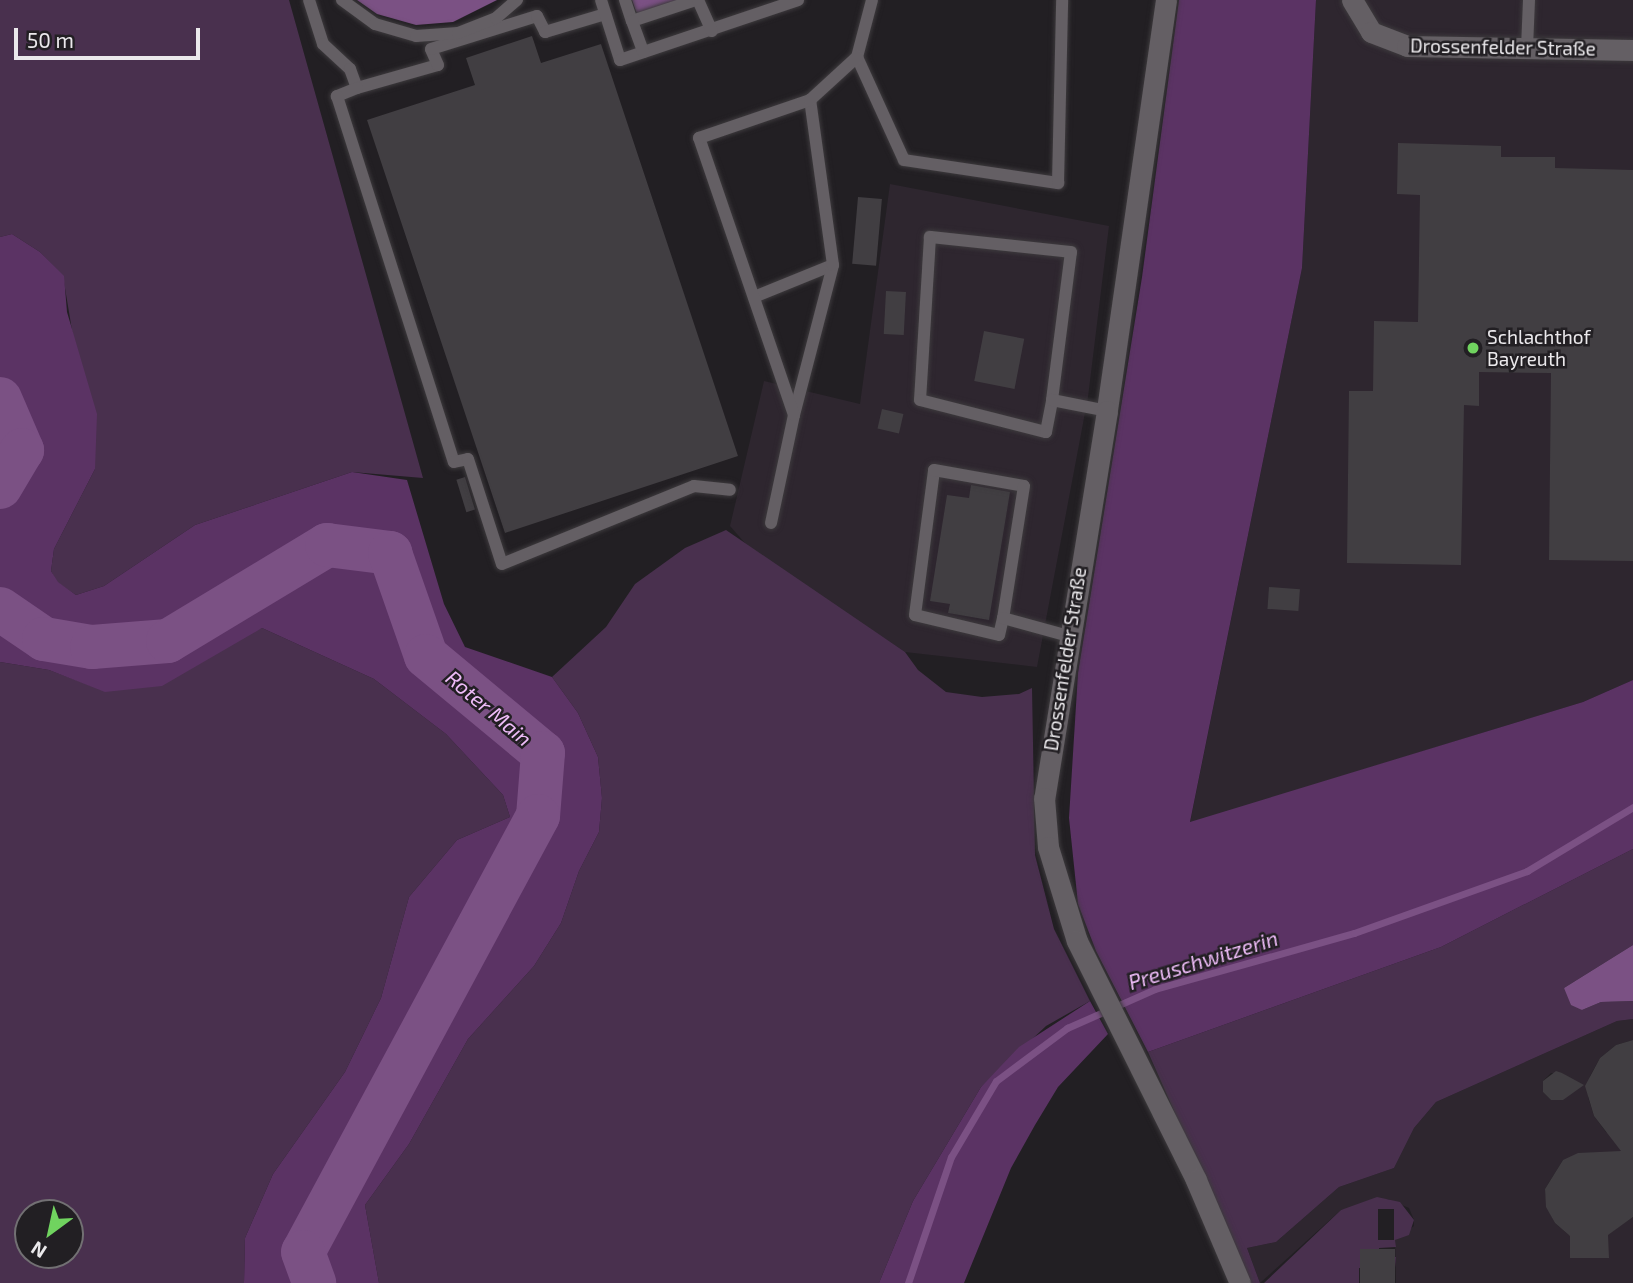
<!DOCTYPE html>
<meta charset="utf-8">
<style>
body{margin:0}
#map{position:relative;width:1633px;height:1283px;overflow:hidden;background:#221f23;font-family:"Exo 2",sans-serif}
div>[style]{position:absolute}
[style*='--x']{left:calc(var(--x)*1px);top:calc(var(--y)*1px);width:calc(var(--w)*1px);rotate:calc(var(--a)*1deg)}
.built>*{inset:0;background:#2e262f}
.green>*{inset:0;background:#49304e}
.forest>*{inset:0;background:#5b3364}
.water>*{inset:0;background:#7b5184}
.stream>*{height:7px;margin:-3.5px;padding:0 3.5px;transform-origin:3.5px;border-radius:3.5px;background:#7b5184}
.river>*{height:44px;margin:-22px;padding:0 22px;transform-origin:22px;border-radius:22px;background:#7b5184}
.building>*{inset:0;background:#413e42;transform-origin:0 0}
.roads{filter:drop-shadow(0 0 2px #3d3a3d) drop-shadow(0 0 2px #3d3a3d)}
.service>*{height:12px;margin:-6px;padding:0 6px;transform-origin:6px;border-radius:6px;background:#645f64}
.minor>*{height:21px;margin:-10.5px;padding:0 10.5px;transform-origin:10.5px;border-radius:10.5px;background:#645f64}
.dots>*{width:19px;height:19px;translate:-50% -50%;box-sizing:border-box;border:4px solid #221f23;border-radius:50%}
span{translate:-50% -50%;white-space:nowrap;text-align:center;line-height:1.15;-webkit-text-stroke:5px #221f23;paint-order:stroke}
.street-label{font-size:19px;color:#ebe9ec}
.poi-label{font-size:19px;color:#ebe9ec}
.left{translate:0 -50%;text-align:left}
.water-label{font-size:21px;color:#eebcf8;font-style:italic}
.north{position:absolute;left:14px;top:1199px;width:70px;height:70px;box-sizing:border-box;background:#221f23;border:2px solid #727073;border-radius:50%;rotate:213deg;font-size:19px;font-weight:700;line-height:28px;text-align:center;color:#ebe9ec}
.north::after{content:'';display:block;margin:auto;width:24px;height:32px;background:#70d35f;clip-path:polygon(50% 0,100% 100%,50% 72%,0 100%)}
.scale{position:absolute;left:14px;top:28px;width:186px;height:32px;box-sizing:border-box;border:4px solid #ebe9ec;border-top:0;padding-left:9px;font-size:21px;line-height:24px;white-space:nowrap;color:#ebe9ec;-webkit-text-stroke:5px #221f23;paint-order:stroke}
</style>
<div id="map">
<div class="built">
<i style="clip-path:polygon(1316px 0,1633px 0,1633px 680px,1583px 702px,1190px 823px,1302px 268px)"></i>
<i style="clip-path:polygon(890px 184px,1109px 226px,1088px 397px,1037px 667px,905px 652px,751px 550px,730px 526px,764px 381px,860px 404px)"></i>
<i style="clip-path:polygon(evenodd,1633px 1019px,1633px 1040px,1616px 1045px,1600px 1058px,1590px 1076px,1588px 1097px,1594px 1116px,1606px 1132px,1625px 1142px,1633px 1180px,1563px 1160px,1545px 1189px,1547px 1207px,1555px 1223px,1569px 1235px,1604px 1237px,1633px 1217px,1633px 1283px,1396px 1283px,1395px 1240px,1414px 1226px,1414px 1220px,1409px 1208px,1388px 1199px,1341px 1210px,1260px 1283px,1247px 1248px,1276px 1242px,1339px 1187px,1394px 1168px,1414px 1128px,1436px 1102px,1617px 1021px,1633px 1019px,1551px 1073px,1562px 1073px,1570px 1080px,1563px 1100px,1551px 1100px,1543px 1092px,1543px 1081px,1551px 1073px)"></i>
</div>
<div class="green">
<i style="clip-path:polygon(0 0,289px 0,423px 478px,352px 472px,195px 525px,104px 586px,76px 595px,57px 582px,51px 571px,54px 549px,95px 469px,63px 276px,40px 252px,12px 234px,0 237px)"></i>
<i style="clip-path:polygon(726px 530px,905px 652px,918px 670px,946px 692px,982px 697px,1019px 694px,1032px 688px,1035px 855px,1054px 929px,1090px 1001px,1046px 1026px,981px 1087px,913px 1201px,879px 1283px,379px 1283px,365px 1205px,409px 1144px,468px 1039px,534px 966px,561px 923px,579px 871px,599px 832px,602px 798px,598px 757px,578px 713px,552px 677px,606px 627px,635px 584px,685px 548px)"></i>
<i style="clip-path:polygon(evenodd,262px 628px,374px 679px,446px 734px,503px 795px,510px 817px,457px 840px,409px 897px,381px 998px,345px 1072px,273px 1174px,245px 1238px,244px 1283px,0 1283px,0 662px,49px 670px,105px 691px,262px 628px,28px 1213px,70px 1213px,70px 1255px,28px 1255px,28px 1213px)"></i>
<i style="clip-path:polygon(1633px 849px,1633px 945px,1564px 988px,1582px 1010px,1601px 1002px,1633px 1001px,1633px 1019px,1617px 1021px,1436px 1102px,1414px 1128px,1394px 1168px,1339px 1187px,1276px 1242px,1247px 1248px,1260px 1283px,1250px 1283px,1148px 1052px,1441px 947px)"></i>
<i style="clip-path:polygon(evenodd,1377px 1197px,1400px 1202px,1414px 1220px,1409px 1235px,1395px 1240px,1396px 1247px,1379px 1248px,1379px 1257px,1396px 1257px,1395px 1268px,1359px 1268px,1359px 1283px,1264px 1283px,1341px 1210px,1377px 1197px,1378px 1209px,1394px 1209px,1394px 1240px,1378px 1240px,1378px 1209px)"></i>
</div>
<div class="forest">
<i style="clip-path:polygon(1179px 0,1316px 0,1302px 268px,1190px 822px,1583px 702px,1633px 680px,1633px 849px,1441px 947px,1148px 1052px,1096px 951px,1078px 904px,1069px 818px,1078px 673px,1142px 277px)"></i>
<i style="clip-path:polygon(12px 234px,40px 252px,64px 276px,67px 312px,97px 414px,95px 469px,54px 549px,51px 571px,58px 582px,76px 595px,104px 586px,195px 525px,352px 472px,407px 480px,444px 604px,465px 647px,552px 677px,578px 713px,598px 757px,602px 798px,599px 832px,579px 871px,561px 923px,534px 966px,468px 1039px,409px 1144px,365px 1205px,379px 1283px,244px 1283px,245px 1238px,273px 1174px,345px 1072px,381px 998px,409px 897px,457px 840px,510px 817px,503px 795px,446px 734px,374px 679px,262px 628px,162px 686px,105px 692px,49px 670px,0 662px,0 237px)"></i>
<i style="clip-path:polygon(1090px 1001px,1108px 1034px,1058px 1087px,1035px 1125px,1011px 1168px,964px 1283px,879px 1283px,913px 1201px,981px 1087px,1019px 1047px)"></i>
</div>
<div class="water">
<i style="clip-path:polygon(357px 0,497px 0,453px 22px,416px 25px,377px 14px)"></i>
<i style="clip-path:polygon(632px 0,680px 0,637px 14px)"></i>
<i style="clip-path:polygon(1633px 945px,1633px 1001px,1601px 1002px,1582px 1010px,1571px 1005px,1564px 988px)"></i>
</div>
<div class="stream">
<i style="--x:908;--y:1283;--w:133;--a:-71.2"></i>
<i style="--x:951;--y:1157;--w:88;--a:-59.4"></i>
<i style="--x:996;--y:1081;--w:89;--a:-36.7"></i>
<i style="--x:1067;--y:1028;--w:96;--a:-23.9"></i>
<i style="--x:1155;--y:989;--w:207;--a:-15.7"></i>
<i style="--x:1354;--y:933;--w:184;--a:-19.7"></i>
<i style="--x:1527;--y:871;--w:124;--a:-31.1"></i>
</div>
<div class="river">
<i style="--x:0;--y:399;--w:56;--a:66.7"></i>
<i style="--x:22;--y:450;--w:43;--a:120.7"></i>
<i style="--x:0;--y:609;--w:53;--a:34.3"></i>
<i style="--x:44;--y:639;--w:49;--a:9.5"></i>
<i style="--x:92;--y:647;--w:76;--a:-4.5"></i>
<i style="--x:168;--y:641;--w:186;--a:-31.1"></i>
<i style="--x:327;--y:545;--w:64;--a:7.2"></i>
<i style="--x:390;--y:553;--w:109;--a:70.7"></i>
<i style="--x:426;--y:656;--w:152;--a:39.7"></i>
<i style="--x:543;--y:753;--w:63;--a:94.5"></i>
<i style="--x:538;--y:816;--w:495;--a:118.3"></i>
<i style="--x:303;--y:1252;--w:33;--a:70"></i>
</div>
<div class="building">
<i style="clip-path:polygon(532px 36px,541px 63px,601px 44px,738px 456px,505px 533px,367px 120px,475px 85px,466px 58px)"></i>
<i style="clip-path:polygon(1398px 143px,1501px 146px,1501px 157px,1555px 157px,1555px 168px,1633px 170px,1633px 561px,1549px 560px,1551px 373px,1479px 372px,1479px 406px,1464px 405px,1461px 565px,1347px 563px,1349px 391px,1373px 391px,1374px 321px,1418px 322px,1420px 195px,1397px 194px)"></i>
<i style="left:858px;top:197px;width:24px;height:67px;rotate:5deg"></i>
<i style="left:886px;top:291px;width:20px;height:43px;rotate:3deg"></i>
<i style="left:984px;top:331px;width:41px;height:51px;rotate:11deg"></i>
<i style="left:882px;top:409px;width:22px;height:20px;rotate:13deg"></i>
<i style="left:465px;top:477px;width:34px;height:9px;rotate:73deg"></i>
<i style="clip-path:polygon(971px 485px,1010px 492px,989px 620px,948px 613px,950px 604px,930px 601px,947px 495px,969px 498px)"></i>
<i style="left:1269px;top:587px;width:31px;height:22px;rotate:4deg"></i>
<i style="clip-path:polygon(1633px 1040px,1633px 1217px,1608px 1235px,1609px 1258px,1570px 1258px,1570px 1236px,1555px 1223px,1546px 1207px,1545px 1189px,1563px 1160px,1578px 1153px,1621px 1151px,1594px 1116px,1585px 1086px,1600px 1058px,1616px 1045px)"></i>
<i style="clip-path:polygon(1556px 1071px,1562px 1073px,1584px 1085px,1563px 1100px,1551px 1100px,1543px 1092px,1543px 1081px)"></i>
<i style="left:1360px;top:1249px;width:35px;height:34px"></i>
</div>
<div class="roads">
<div class="service">
<i style="--x:309;--y:0;--w:46;--a:72.3"></i>
<i style="--x:323;--y:44;--w:37;--a:43"></i>
<i style="--x:350;--y:69;--w:20;--a:70"></i>
<i style="--x:357;--y:88;--w:84;--a:-15.9"></i>
<i style="--x:438;--y:65;--w:17;--a:-114"></i>
<i style="--x:431;--y:49;--w:111;--a:-17.3"></i>
<i style="--x:537;--y:16;--w:18;--a:63"></i>
<i style="--x:545;--y:32;--w:63;--a:-16.7"></i>
<i style="--x:342;--y:0;--w:41;--a:36"></i>
<i style="--x:375;--y:24;--w:43;--a:16.3"></i>
<i style="--x:416;--y:36;--w:42;--a:-4.1"></i>
<i style="--x:458;--y:33;--w:41;--a:-21.5"></i>
<i style="--x:496;--y:18;--w:28;--a:-41"></i>
<i style="--x:601;--y:0;--w:63;--a:72.4"></i>
<i style="--x:620;--y:60;--w:188;--a:-18.6"></i>
<i style="--x:625;--y:0;--w:22;--a:72"></i>
<i style="--x:632;--y:21;--w:67;--a:-18.2"></i>
<i style="--x:698;--y:0;--w:34;--a:66"></i>
<i style="--x:872;--y:0;--w:59;--a:104.7"></i>
<i style="--x:857;--y:57;--w:113;--a:65.5"></i>
<i style="--x:904;--y:160;--w:156;--a:8.5"></i>
<i style="--x:1058;--y:183;--w:183;--a:-88.7"></i>
<i style="--x:632;--y:21;--w:33;--a:70"></i>
<i style="--x:1527;--y:48;--w:48;--a:-87.6"></i>
<i style="--x:357;--y:88;--w:22;--a:158"></i>
<i style="--x:337;--y:96;--w:384;--a:72.3"></i>
<i style="--x:454;--y:462;--w:14;--a:-12"></i>
<i style="--x:468;--y:459;--w:110;--a:72.1"></i>
<i style="--x:502;--y:564;--w:207;--a:-22.1"></i>
<i style="--x:694;--y:486;--w:36;--a:6"></i>
<i style="--x:754;--y:297;--w:85;--a:-22.1"></i>
<i style="--x:1052;--y:400;--w:149;--a:-82.7"></i>
<i style="--x:1071;--y:252;--w:142;--a:-173.9"></i>
<i style="--x:930;--y:237;--w:163;--a:93.5"></i>
<i style="--x:920;--y:400;--w:130;--a:14.3"></i>
<i style="--x:1046;--y:432;--w:33;--a:-79"></i>
<i style="--x:1052;--y:400;--w:56;--a:11.3"></i>
<i style="--x:794;--y:415;--w:155;--a:-75.4"></i>
<i style="--x:833;--y:265;--w:167;--a:-97.9"></i>
<i style="--x:771;--y:523;--w:110;--a:-78"></i>
<i style="--x:794;--y:415;--w:293;--a:-108.9"></i>
<i style="--x:699;--y:138;--w:117;--a:-18.9"></i>
<i style="--x:810;--y:100;--w:64;--a:-42.5"></i>
<i style="--x:1003;--y:618;--w:17;--a:103"></i>
<i style="--x:999;--y:635;--w:86;--a:-166.6"></i>
<i style="--x:915;--y:615;--w:146;--a:-82.5"></i>
<i style="--x:934;--y:470;--w:91;--a:10.1"></i>
<i style="--x:1024;--y:486;--w:134;--a:99"></i>
<i style="--x:1003;--y:618;--w:68;--a:15.3"></i>
</div>
<div class="minor">
<i style="--x:1166;--y:0;--w:415;--a:98.2"></i>
<i style="--x:1107;--y:411;--w:392;--a:99.2"></i>
<i style="--x:1044;--y:798;--w:49;--a:85.3"></i>
<i style="--x:1048;--y:847;--w:98;--a:72.9"></i>
<i style="--x:1077;--y:941;--w:267;--a:63.5"></i>
<i style="--x:1196;--y:1180;--w:112;--a:66.9"></i>
<i style="--x:1352;--y:0;--w:37;--a:59"></i>
<i style="--x:1371;--y:32;--w:39;--a:21"></i>
<i style="--x:1407;--y:46;--w:226;--a:1"></i>
</div>
</div>
<div class="dots">
<i style="left:1473px;top:348px;background:#70d35f"></i>
</div>
<div class="street-label">
<span style="left:1503px;top:47px;rotate:1deg">Drossenfelder Straße</span>
<span style="left:1065px;top:659px;rotate:-81deg">Drossenfelder Straße</span>
</div>
<div class="poi-label">
<span class="left" style="left:1487px;top:348px">Schlachthof<br>Bayreuth</span>
</div>
<div class="water-label">
<span style="left:489px;top:708px;rotate:40deg">Roter Main</span>
<span style="left:1203px;top:960px;rotate:-17deg">Preuschwitzerin</span>
</div>
<div class="north">N</div>
<div class="scale">50 m</div>
</div>
